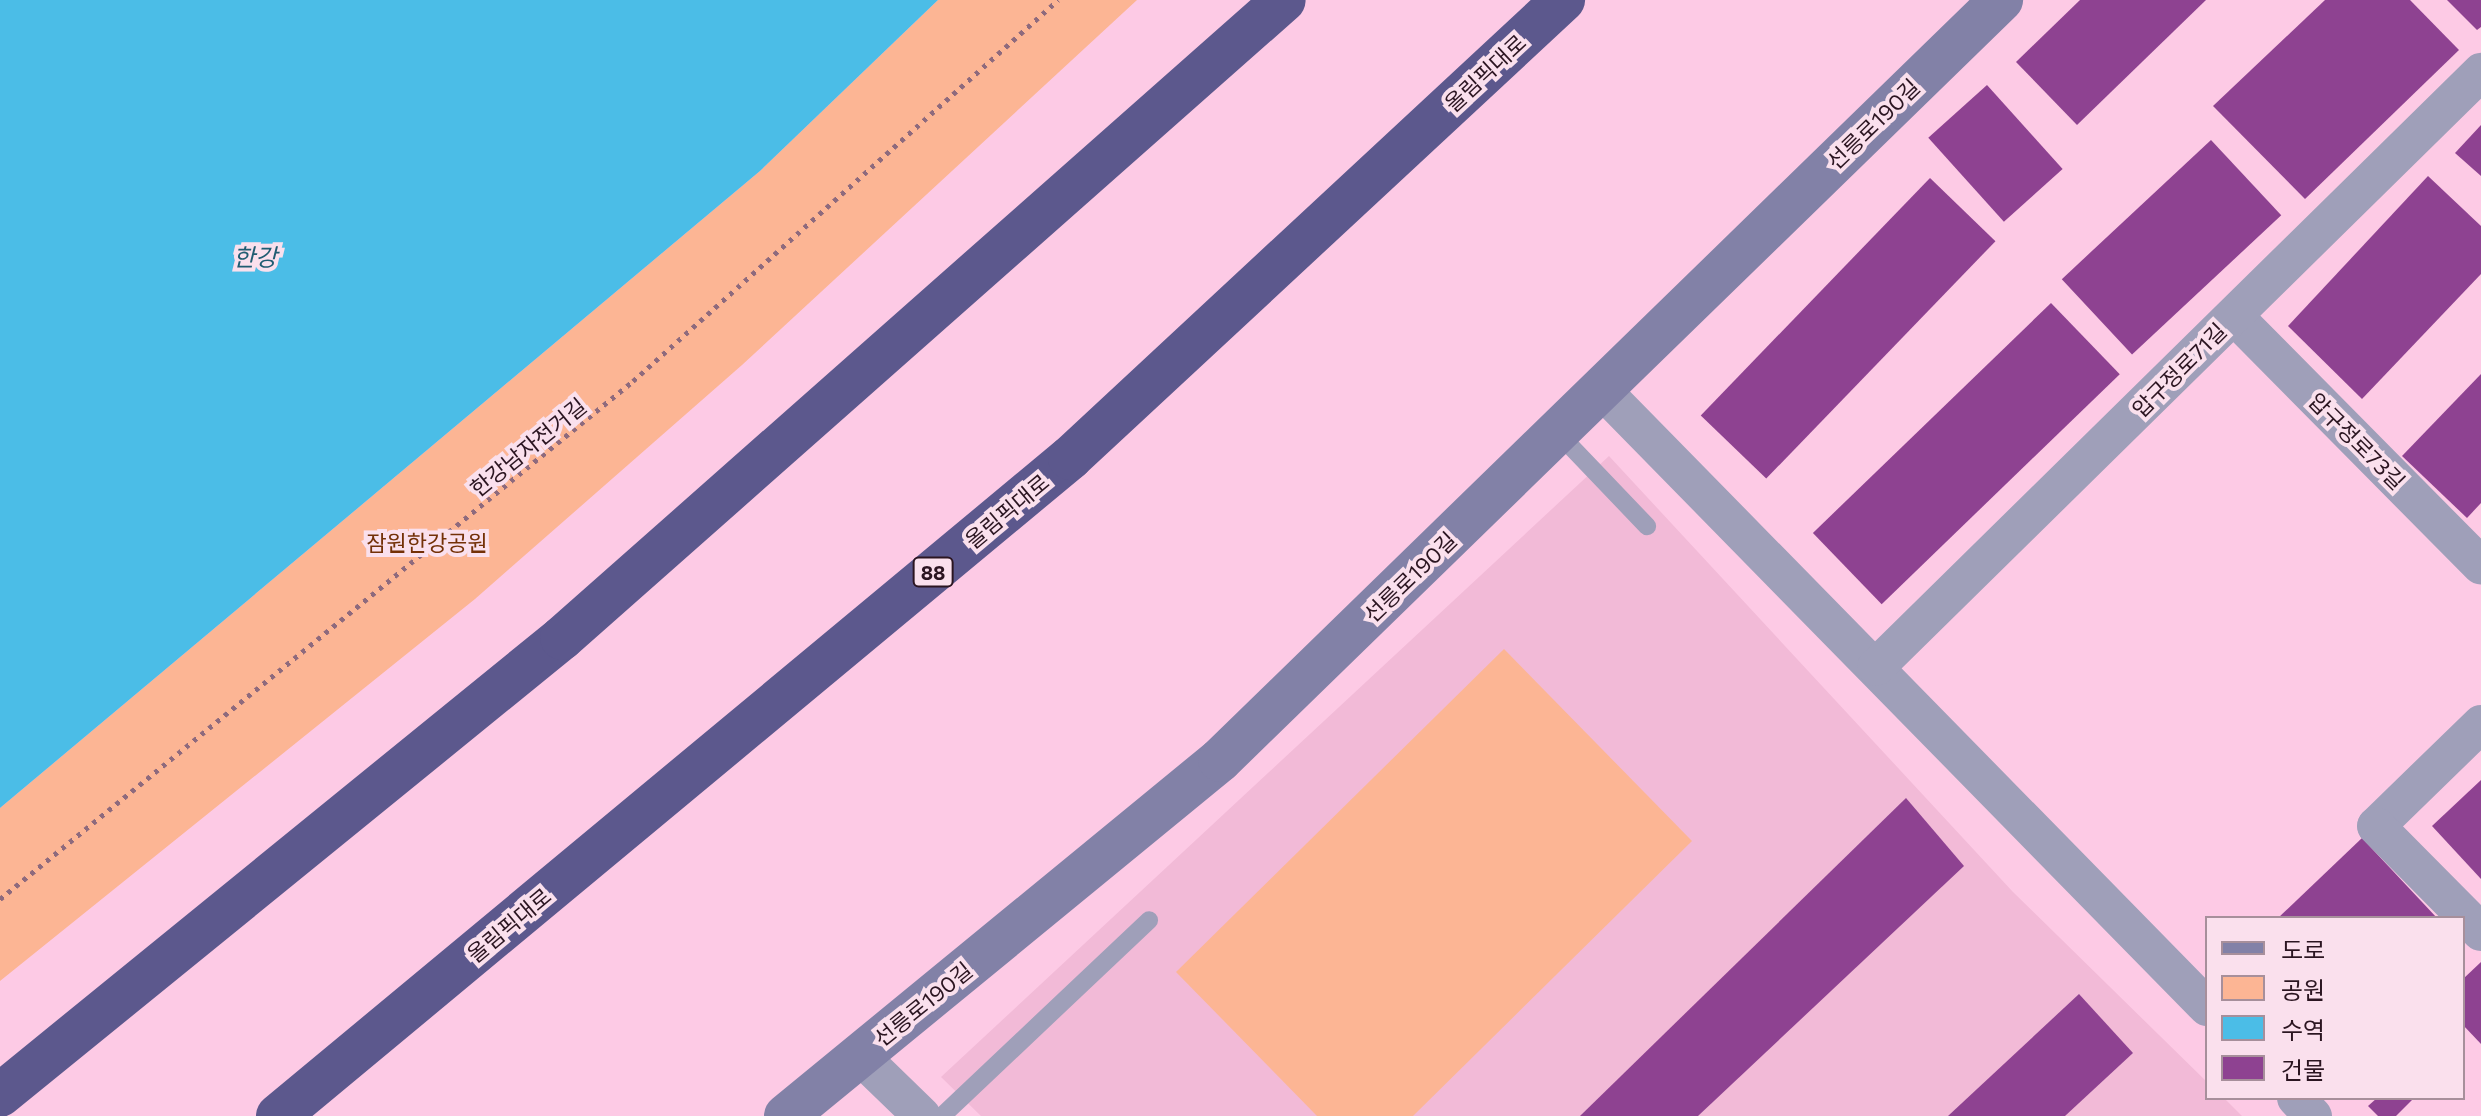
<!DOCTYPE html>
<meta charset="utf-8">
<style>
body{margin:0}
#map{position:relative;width:2481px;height:1116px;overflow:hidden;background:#fdcae5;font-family:Commissioner,"Noto Sans KR",sans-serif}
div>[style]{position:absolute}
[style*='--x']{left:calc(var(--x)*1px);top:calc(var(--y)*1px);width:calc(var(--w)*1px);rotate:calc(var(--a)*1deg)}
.built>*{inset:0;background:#f2bad7}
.green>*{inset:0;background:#fcb594}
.water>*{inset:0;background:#4bbde7}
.building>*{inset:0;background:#8e4291;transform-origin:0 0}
.path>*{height:5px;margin-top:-2.5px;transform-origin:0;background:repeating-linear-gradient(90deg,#8e6a7d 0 4px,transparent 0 10px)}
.lane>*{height:18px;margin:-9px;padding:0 9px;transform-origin:9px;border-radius:9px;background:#9f9fb9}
.street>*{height:38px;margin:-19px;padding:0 19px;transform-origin:19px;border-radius:19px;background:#9f9fb9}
.secondary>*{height:44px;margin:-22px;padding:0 22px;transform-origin:22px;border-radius:22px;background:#8281a7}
.highway>*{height:44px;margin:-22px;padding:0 22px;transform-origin:22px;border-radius:22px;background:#5c588d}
span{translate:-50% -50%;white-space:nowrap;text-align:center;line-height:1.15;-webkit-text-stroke:8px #fae0ed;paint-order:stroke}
.shield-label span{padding:2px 6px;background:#fae0ed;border:2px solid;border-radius:6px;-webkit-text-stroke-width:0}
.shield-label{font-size:20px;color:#2b1521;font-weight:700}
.street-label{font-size:22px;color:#2b1521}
.park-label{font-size:22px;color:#733007}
.water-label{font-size:24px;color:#205c72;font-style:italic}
.legend{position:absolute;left:2205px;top:916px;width:260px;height:184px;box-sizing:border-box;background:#fae0ed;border:2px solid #a78f9b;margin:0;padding:10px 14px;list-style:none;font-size:24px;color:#2b1521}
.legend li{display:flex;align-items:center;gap:16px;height:40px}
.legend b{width:40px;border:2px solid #a78f9b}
</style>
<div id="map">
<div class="built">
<i style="clip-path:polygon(1609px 456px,2013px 892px,2207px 1082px,2207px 1098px,2224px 1098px,2242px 1116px,981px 1116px,941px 1077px)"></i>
</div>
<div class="green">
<i style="clip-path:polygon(938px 0,1137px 0,742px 365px,475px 599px,0 981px,0 808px,760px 171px)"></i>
<i style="clip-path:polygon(1504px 649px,1692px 841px,1413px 1116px,1317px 1116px,1176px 972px)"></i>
</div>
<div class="water">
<i style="clip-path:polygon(0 0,938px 0,760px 171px,0 808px)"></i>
</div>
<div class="building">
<i style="clip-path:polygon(2080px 0,2206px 0,2077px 125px,2016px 62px)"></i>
<i style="clip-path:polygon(2325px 0,2410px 0,2459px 50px,2305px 199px,2213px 106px)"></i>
<i style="clip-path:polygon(2447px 0,2481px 0,2481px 27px,2477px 30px)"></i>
<i style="left:1987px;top:85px;width:113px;height:79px;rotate:48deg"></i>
<i style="clip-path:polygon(2481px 125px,2481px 176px,2455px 153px)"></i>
<i style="left:2211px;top:140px;width:103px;height:204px;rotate:47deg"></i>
<i style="clip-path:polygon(2428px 176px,2481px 226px,2481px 274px,2362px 399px,2288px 326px)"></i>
<i style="left:1930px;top:178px;width:91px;height:330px;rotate:44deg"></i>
<i style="left:2051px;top:303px;width:99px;height:331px;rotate:46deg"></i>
<i style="clip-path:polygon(2481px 374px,2481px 503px,2467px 518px,2402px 456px)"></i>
<i style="clip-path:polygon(2481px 780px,2481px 879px,2432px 826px)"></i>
<i style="clip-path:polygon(1906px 798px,1964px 866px,1698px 1116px,1580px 1116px)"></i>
<i style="clip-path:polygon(2362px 838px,2437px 918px,2278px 918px)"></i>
<i style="clip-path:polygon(2481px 962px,2481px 1044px,2463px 1025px,2463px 979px)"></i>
<i style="clip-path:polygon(2079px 994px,2133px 1053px,2065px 1116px,1948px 1116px)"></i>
<i style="clip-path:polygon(2377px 1098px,2414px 1098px,2396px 1116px,2378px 1116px,2368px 1106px)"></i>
</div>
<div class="path">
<i style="--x:0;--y:899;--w:818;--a:-39.29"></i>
<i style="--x:633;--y:381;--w:571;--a:-41.88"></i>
</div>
<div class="lane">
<i style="--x:1558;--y:433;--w:129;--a:46.3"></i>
<i style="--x:942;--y:1116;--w:285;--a:-43.4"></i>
</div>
<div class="street">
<i style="--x:2234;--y:316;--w:351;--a:45.3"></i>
<i style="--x:1601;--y:389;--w:866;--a:45.56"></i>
<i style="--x:1876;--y:667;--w:849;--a:-44.52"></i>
<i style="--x:2481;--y:724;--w:146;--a:135.8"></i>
<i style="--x:2376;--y:826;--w:149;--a:45.3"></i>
<i style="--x:860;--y:1056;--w:86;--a:44.1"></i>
<i style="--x:2296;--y:1098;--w:25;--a:47"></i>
</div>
<div class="secondary">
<i style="--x:786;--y:1116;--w:561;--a:-39.36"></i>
<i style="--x:1220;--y:760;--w:1090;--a:-44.22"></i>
</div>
<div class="highway">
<i style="--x:0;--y:1095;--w:724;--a:-39.12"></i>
<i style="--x:562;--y:638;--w:963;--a:-41.47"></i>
<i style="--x:278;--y:1116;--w:1030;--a:-39.72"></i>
<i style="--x:1070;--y:458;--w:673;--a:-42.89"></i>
</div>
<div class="shield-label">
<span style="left:933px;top:572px">88</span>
</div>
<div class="street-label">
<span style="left:1485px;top:73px;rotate:-43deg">올림픽대로</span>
<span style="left:1873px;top:124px;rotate:-44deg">선릉로190길</span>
<span style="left:2179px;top:370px;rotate:-45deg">압구정로71길</span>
<span style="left:2357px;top:441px;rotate:45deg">압구정로73길</span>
<span style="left:528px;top:447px;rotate:-39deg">한강남자전거길</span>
<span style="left:1007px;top:511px;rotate:-40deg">올림픽대로</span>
<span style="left:1410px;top:577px;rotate:-44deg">선릉로190길</span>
<span style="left:509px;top:925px;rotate:-40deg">올림픽대로</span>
<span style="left:923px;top:1004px;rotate:-39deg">선릉로190길</span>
</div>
<div class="park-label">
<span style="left:427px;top:543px">잠원한강공원</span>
</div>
<div class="water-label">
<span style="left:255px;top:257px">한강</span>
</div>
<ul class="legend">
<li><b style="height:10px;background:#8281a7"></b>도로</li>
<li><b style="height:22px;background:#fcb594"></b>공원</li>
<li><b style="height:22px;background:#4bbde7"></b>수역</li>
<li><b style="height:22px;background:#8e4291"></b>건물</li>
</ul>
</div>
